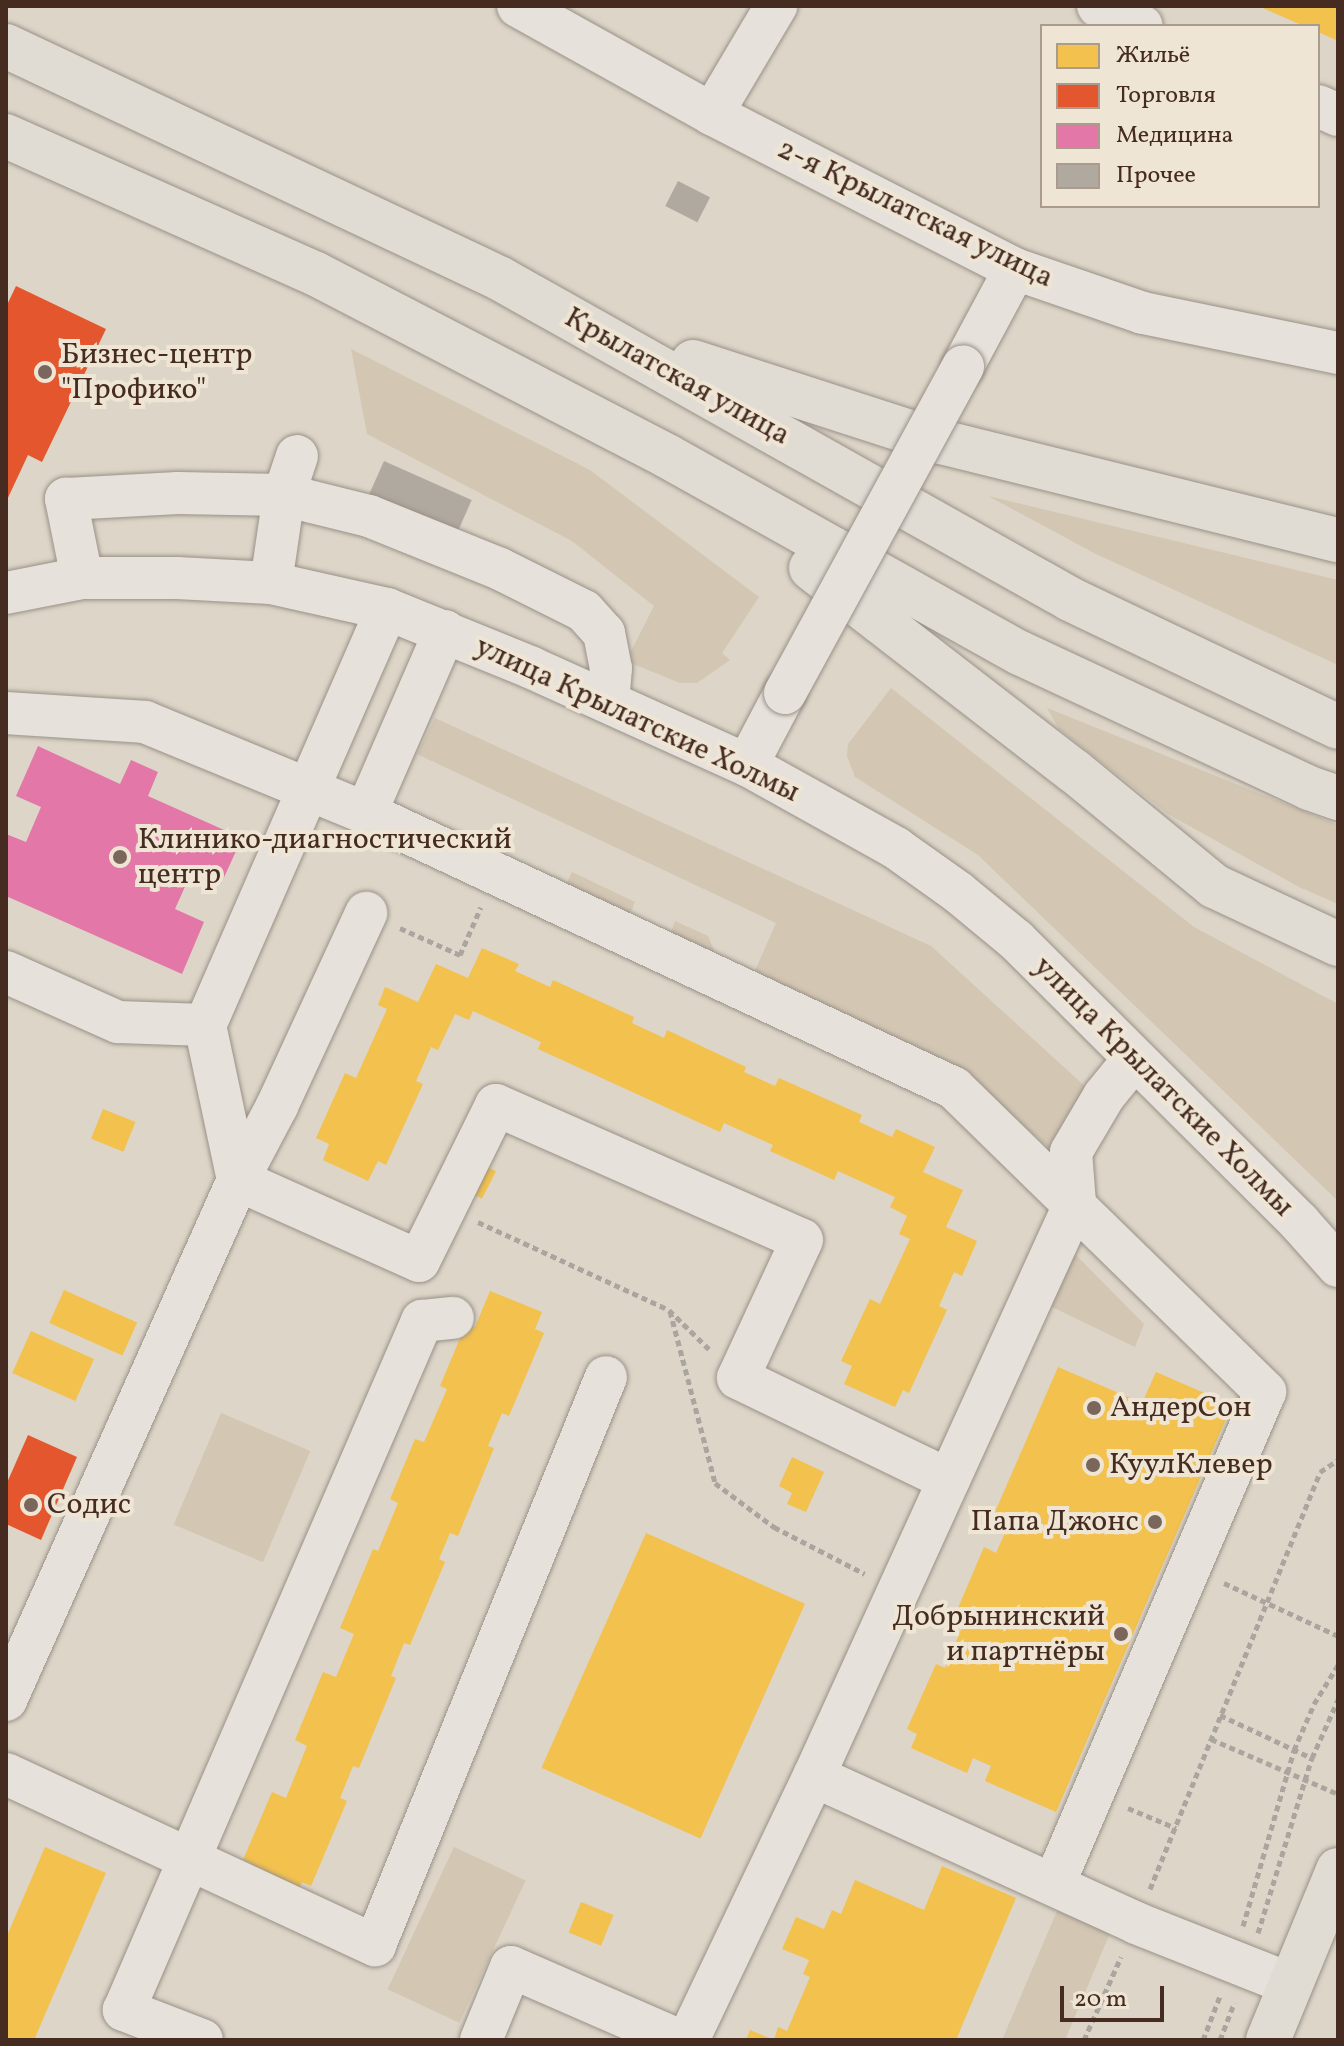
<!DOCTYPE html>
<meta charset="utf-8">
<style>
body{margin:0}
#map{position:relative;width:1344px;height:2046px;overflow:hidden;background:#ddd5c7;font-family:Vollkorn,serif}
div>[style]{position:absolute}
[style*='--x']{left:calc(var(--x)*1px);top:calc(var(--y)*1px);width:calc(var(--w)*1px);rotate:calc(var(--a)*1deg)}
.green>*{inset:0;background:#d3c6b3;transform-origin:0 0}
.homes>*{inset:0;background:#f2c14e;transform-origin:0 0}
.shops>*{inset:0;background:#e4572e}
.health>*{inset:0;background:#e377a8}
.building>*{inset:0;background:#b0a99f;transform-origin:0 0}
.path>*{height:5px;margin-top:-2.5px;transform-origin:0;background:repeating-linear-gradient(90deg,#aaa59e 0 6px,transparent 0 10px)}
.roads{filter:drop-shadow(0 0 2px #999188) drop-shadow(0 0 2px #999188)}
.minor>*{height:42px;margin:-21px;padding:0 21px;transform-origin:21px;border-radius:21px;background:#e6e1da}
.major>*{height:44px;margin:-22px;padding:0 22px;transform-origin:22px;border-radius:22px;background:#e0dcd4}
.path-bridge>*{height:5px;margin-top:-2.5px;transform-origin:0;background:repeating-linear-gradient(90deg,#aaa59e 0 6px,transparent 0 10px)}
.bridges{filter:drop-shadow(0 0 2px #999188) drop-shadow(0 0 2px #999188)}
.minor-bridge>*{height:42px;margin:-21px;padding:0 21px;transform-origin:21px;border-radius:21px;background:#e6e1da}
.dots>*{width:22px;height:22px;translate:-50% -50%;box-sizing:border-box;border:4px solid #efe5d5;border-radius:50%}
span{translate:-50% -50%;white-space:nowrap;text-align:center;line-height:1.15;-webkit-text-stroke:8px #efe5d5;paint-order:stroke}
.street-label{font-size:30px;color:#452b20}
.poi-label{font-size:30px;color:#452b20}
.left{translate:0 -50%;text-align:left}
.right{translate:-100% -50%;text-align:right}
.frame{position:absolute;inset:0;border:8px solid #452b20;pointer-events:none}
.legend{position:absolute;left:1040px;top:24px;width:280px;height:184px;box-sizing:border-box;background:#efe5d5;border:2px solid #ab9b8d;margin:0;padding:10px 14px;list-style:none;font-size:24px;color:#452b20}
.legend li{display:flex;align-items:center;gap:16px;height:40px}
.legend b{width:40px;border:2px solid #ab9b8d}
.scale{position:absolute;left:1060px;top:1986px;width:104px;height:36px;box-sizing:border-box;border:4px solid #452b20;border-top:0;padding-left:10px;font-size:24px;line-height:28px;white-space:nowrap;color:#452b20;-webkit-text-stroke:6px #efe5d5;paint-order:stroke}
</style>
<div id="map">
<div class="green">
<i style="clip-path:polygon(351px 349px,590px 470px,759px 597px,722px 653px,730px 660px,697px 683px,680px 683px,626px 661px,654px 606px,572px 541px,367px 434px)"></i>
<i style="clip-path:polygon(988px 496px,1338px 580px,1338px 665px,1096px 554px)"></i>
<i style="clip-path:polygon(891px 688px,1194px 927px,1338px 1004px,1338px 1201px,978px 855px,855px 777px,847px 756px,848px 744px)"></i>
<i style="clip-path:polygon(1047px 708px,1338px 825px,1338px 904px,1299px 887px,1168px 814px,1059px 729px)"></i>
<i style="clip-path:polygon(435px 718px,931px 946px,1088px 1089px,1049px 1148px,959px 1068px,754px 973px,776px 923px,417px 754px)"></i>
<i style="clip-path:polygon(572px 872px,635px 902px,629px 916px,670px 934px,675px 921px,708px 936px,714px 950px,710px 959px,563px 891px)"></i>
<i style="clip-path:polygon(1072px 1251px,1144px 1324px,1135px 1347px,1050px 1306px)"></i>
<i style="left:221px;top:1413px;width:97px;height:121px;rotate:23deg"></i>
<i style="left:454px;top:1847px;width:79px;height:157px;rotate:25deg"></i>
<i style="clip-path:polygon(1057px 1911px,1110px 1933px,1065px 2040px,1002px 2040px)"></i>
</div>
<div class="homes">
<i style="clip-path:polygon(1258px 6px,1338px 6px,1338px 41px,1318px 32px,1318px 26px,1304px 26px)"></i>
<i style="clip-path:polygon(482px 948px,519px 964px,515px 971px,550px 987px,553px 980px,634px 1017px,632px 1023px,664px 1038px,667px 1030px,746px 1067px,744px 1072px,775px 1086px,779px 1078px,862px 1115px,859px 1122px,892px 1137px,896px 1129px,935px 1147px,923px 1172px,963px 1190px,946px 1227px,977px 1241px,962px 1276px,954px 1272px,939px 1306px,947px 1310px,909px 1393px,903px 1390px,895px 1407px,844px 1384px,852px 1366px,841px 1361px,870px 1299px,880px 1304px,910px 1239px,899px 1234px,907px 1216px,890px 1207px,895px 1197px,838px 1171px,834px 1180px,770px 1151px,773px 1145px,724px 1123px,720px 1132px,538px 1049px,541px 1042px,473px 1011px,469px 1020px,455px 1014px,438px 1050px,431px 1047px,416px 1081px,423px 1084px,386px 1165px,378px 1161px,368px 1181px,323px 1160px,329px 1144px,316px 1138px,345px 1073px,356px 1078px,387px 1009px,378px 1005px,385px 987px,418px 1002px,436px 964px,468px 978px)"></i>
<i style="left:103px;top:1109px;width:35px;height:32px;rotate:22deg"></i>
<i style="left:480px;top:1163px;width:18px;height:31px;rotate:27deg"></i>
<i style="left:64px;top:1290px;width:80px;height:36px;rotate:24deg"></i>
<i style="clip-path:polygon(490px 1291px,542px 1312px,535px 1329px,544px 1333px,509px 1416px,502px 1413px,488px 1446px,494px 1448px,458px 1536px,450px 1533px,439px 1559px,445px 1562px,410px 1645px,404px 1643px,391px 1676px,396px 1678px,359px 1768px,353px 1766px,340px 1798px,347px 1801px,311px 1886px,302px 1882px,296px 1895px,246px 1874px,251px 1863px,243px 1860px,272px 1792px,286px 1798px,307px 1746px,295px 1740px,323px 1672px,336px 1677px,354px 1634px,340px 1628px,373px 1549px,378px 1551px,398px 1503px,390px 1499px,415px 1439px,424px 1442px,447px 1389px,440px 1386px,466px 1324px,475px 1327px)"></i>
<i style="left:31px;top:1331px;width:69px;height:46px;rotate:24deg"></i>
<i style="clip-path:polygon(1058px 1367px,1142px 1403px,1156px 1372px,1232px 1405px,1056px 1812px,985px 1781px,991px 1766px,973px 1758px,967px 1773px,911px 1748px,917px 1734px,907px 1729px,936px 1664px,945px 1668px,968px 1613px,958px 1608px,984px 1547px,996px 1553px,1011px 1519px,995px 1512px)"></i>
<i style="clip-path:polygon(792px 1457px,824px 1472px,806px 1512px,787px 1504px,792px 1493px,779px 1486px)"></i>
<i style="left:646px;top:1533px;width:174px;height:257px;rotate:24deg"></i>
<i style="clip-path:polygon(45px 1847px,106px 1873px,34px 2040px,6px 2040px,6px 1938px)"></i>
<i style="clip-path:polygon(942px 1866px,1016px 1898px,956px 2040px,746px 2040px,750px 2030px,774px 2040px,778px 2027px,787px 2031px,810px 1977px,803px 1974px,809px 1960px,782px 1949px,796px 1917px,824px 1929px,832px 1910px,841px 1914px,855px 1880px,924px 1910px)"></i>
<i style="left:581px;top:1902px;width:35px;height:33px;rotate:22deg"></i>
</div>
<div class="shops">
<i style="clip-path:polygon(16px 286px,106px 329px,42px 462px,28px 455px,6px 502px,6px 307px)"></i>
<i style="clip-path:polygon(28px 1435px,77px 1457px,41px 1540px,6px 1524px,6px 1485px)"></i>
</div>
<div class="health">
<i style="clip-path:polygon(38px 746px,120px 784px,131px 760px,158px 772px,148px 796px,242px 838px,221px 884px,192px 871px,175px 909px,204px 922px,182px 974px,6px 896px,6px 834px,26px 842px,41px 807px,16px 796px)"></i>
</div>
<div class="building">
<i style="left:678px;top:181px;width:36px;height:28px;rotate:27deg"></i>
<i style="left:384px;top:461px;width:96px;height:42px;rotate:24deg"></i>
</div>
<div class="path">
<i style="--x:400;--y:928;--w:66;--a:24.2"></i>
<i style="--x:460;--y:955;--w:52;--a:-66.4"></i>
<i style="--x:478;--y:1222;--w:210;--a:24.7"></i>
<i style="--x:669;--y:1310;--w:56;--a:44.3"></i>
<i style="--x:670;--y:1311;--w:178;--a:75.3"></i>
<i style="--x:715;--y:1483;--w:74;--a:36.7"></i>
<i style="--x:774;--y:1527;--w:102;--a:27.3"></i>
<i style="--x:1224;--y:1583;--w:126;--a:24.9"></i>
<i style="--x:1220;--y:1715;--w:102;--a:25.1"></i>
<i style="--x:1128;--y:1808;--w:52;--a:22.6"></i>
<i style="--x:1150;--y:1889;--w:450;--a:-67.8"></i>
<i style="--x:1320;--y:1472;--w:22;--a:-34"></i>
<i style="--x:1243;--y:1926;--w:183;--a:-73.8"></i>
<i style="--x:1294;--y:1750;--w:50;--a:-66.5"></i>
<i style="--x:1314;--y:1704;--w:46;--a:-58.4"></i>
<i style="--x:1258;--y:1933;--w:183;--a:-72.9"></i>
<i style="--x:1312;--y:1758;--w:64;--a:-65.9"></i>
<i style="--x:1084;--y:2040;--w:91;--a:-66"></i>
<i style="--x:1203;--y:2040;--w:47;--a:-68.9"></i>
<i style="--x:1220;--y:2040;--w:40;--a:-69"></i>
</div>
<div class="roads">
<div class="minor">
<i style="--x:518;--y:6;--w:222;--a:29.1"></i>
<i style="--x:712;--y:114;--w:340;--a:27.1"></i>
<i style="--x:1015;--y:269;--w:135;--a:19"></i>
<i style="--x:1143;--y:313;--w:199;--a:11.6"></i>
<i style="--x:1098;--y:6;--w:48;--a:24.4"></i>
<i style="--x:1318;--y:106;--w:22;--a:24"></i>
<i style="--x:712;--y:114;--w:126;--a:-59.3"></i>
<i style="--x:963;--y:366;--w:110;--a:-61.8"></i>
<i style="--x:82;--y:578;--w:81;--a:-101.4"></i>
<i style="--x:66;--y:499;--w:112;--a:-3.1"></i>
<i style="--x:178;--y:493;--w:106;--a:1.1"></i>
<i style="--x:284;--y:495;--w:41;--a:-71.6"></i>
<i style="--x:271;--y:583;--w:89;--a:-81.6"></i>
<i style="--x:284;--y:495;--w:88;--a:13.9"></i>
<i style="--x:369;--y:516;--w:141;--a:22"></i>
<i style="--x:500;--y:569;--w:94;--a:26.6"></i>
<i style="--x:584;--y:611;--w:30;--a:48"></i>
<i style="--x:604;--y:633;--w:36;--a:79"></i>
<i style="--x:611;--y:668;--w:34;--a:95"></i>
<i style="--x:6;--y:593;--w:77;--a:-11.2"></i>
<i style="--x:82;--y:578;--w:95;--a:0"></i>
<i style="--x:177;--y:578;--w:94;--a:3"></i>
<i style="--x:271;--y:583;--w:119;--a:12.6"></i>
<i style="--x:387;--y:609;--w:157;--a:22.1"></i>
<i style="--x:532;--y:668;--w:236;--a:24.3"></i>
<i style="--x:747;--y:765;--w:171;--a:29.1"></i>
<i style="--x:896;--y:848;--w:77;--a:35.5"></i>
<i style="--x:959;--y:893;--w:74;--a:39.5"></i>
<i style="--x:1016;--y:940;--w:400;--a:44.9"></i>
<i style="--x:1299;--y:1222;--w:59;--a:48.4"></i>
<i style="--x:387;--y:609;--w:454;--a:113.6"></i>
<i style="--x:205;--y:1025;--w:158;--a:78"></i>
<i style="--x:238;--y:1180;--w:198;--a:24.1"></i>
<i style="--x:419;--y:1261;--w:174;--a:-63.7"></i>
<i style="--x:496;--y:1105;--w:334;--a:23.8"></i>
<i style="--x:802;--y:1240;--w:152;--a:114.9"></i>
<i style="--x:738;--y:1378;--w:234;--a:25.8"></i>
<i style="--x:445;--y:631;--w:198;--a:113.5"></i>
<i style="--x:366;--y:813;--w:649;--a:25.06"></i>
<i style="--x:954;--y:1088;--w:435;--a:44.3"></i>
<i style="--x:1265;--y:1392;--w:535;--a:113.21"></i>
<i style="--x:6;--y:713;--w:139;--a:3.7"></i>
<i style="--x:145;--y:722;--w:239;--a:22.4"></i>
<i style="--x:747;--y:765;--w:81;--a:-62.2"></i>
<i style="--x:6;--y:972;--w:123;--a:24.1"></i>
<i style="--x:118;--y:1022;--w:87;--a:2"></i>
<i style="--x:6;--y:1700;--w:569;--a:-65.96"></i>
<i style="--x:238;--y:1180;--w:84;--a:-62.2"></i>
<i style="--x:277;--y:1106;--w:213;--a:-65.2"></i>
<i style="--x:6;--y:1774;--w:407;--a:24.9"></i>
<i style="--x:375;--y:1945;--w:613;--a:-67.87"></i>
<i style="--x:814;--y:1776;--w:354;--a:24.5"></i>
<i style="--x:1136;--y:1923;--w:166;--a:21.6"></i>
<i style="--x:202;--y:2040;--w:84;--a:-159"></i>
<i style="--x:124;--y:2010;--w:751;--a:-66.61"></i>
<i style="--x:422;--y:1321;--w:31;--a:-6"></i>
<i style="--x:481;--y:2040;--w:79;--a:-67.7"></i>
<i style="--x:511;--y:1967;--w:182;--a:23.6"></i>
<i style="--x:688;--y:2040;--w:293;--a:-64.5"></i>
<i style="--x:814;--y:1776;--w:630;--a:-65.51"></i>
<i style="--x:1075;--y:1203;--w:51;--a:-94.5"></i>
<i style="--x:1071;--y:1152;--w:65;--a:-59.5"></i>
<i style="--x:1104;--y:1096;--w:48;--a:-51"></i>
</div>
<div class="major">
<i style="--x:6;--y:46;--w:545;--a:25.2"></i>
<i style="--x:499;--y:278;--w:655;--a:29.34"></i>
<i style="--x:1070;--y:599;--w:297;--a:25.5"></i>
<i style="--x:6;--y:136;--w:339;--a:24"></i>
<i style="--x:316;--y:274;--w:395;--a:27.4"></i>
<i style="--x:667;--y:456;--w:404;--a:29.2"></i>
<i style="--x:1020;--y:653;--w:319;--a:25"></i>
<i style="--x:1309;--y:788;--w:31;--a:19"></i>
<i style="--x:693;--y:362;--w:261;--a:17.9"></i>
<i style="--x:941;--y:442;--w:409;--a:13.9"></i>
<i style="--x:811;--y:568;--w:332;--a:37.7"></i>
<i style="--x:1074;--y:771;--w:181;--a:39.4"></i>
<i style="--x:1214;--y:886;--w:137;--a:25.1"></i>
<i style="--x:1268;--y:2040;--w:184;--a:-67.6"></i>
</div>
</div>
<div class="path-bridge">
<i style="--x:1211;--y:1739;--w:138;--a:23.4"></i>
</div>
<div class="bridges">
<div class="minor-bridge">
<i style="--x:785;--y:693;--w:372;--a:-61.4"></i>
</div>
</div>
<div class="dots">
<i style="left:45px;top:372px;background:#7a665a"></i>
<i style="left:120px;top:857px;background:#7a665a"></i>
<i style="left:1094px;top:1408px;background:#7a665a"></i>
<i style="left:1093px;top:1465px;background:#7a665a"></i>
<i style="left:31px;top:1505px;background:#7a665a"></i>
<i style="left:1155px;top:1522px;background:#7a665a"></i>
<i style="left:1121px;top:1634px;background:#7a665a"></i>
</div>
<div class="street-label">
<span style="left:915px;top:214px;rotate:26deg">2-я Крылатская улица</span>
<span style="left:677px;top:377px;rotate:29deg">Крылатская улица</span>
<span style="left:637px;top:720px;rotate:25deg">улица Крылатские Холмы</span>
<span style="left:1163px;top:1087px;rotate:45deg">улица Крылатские Холмы</span>
</div>
<div class="poi-label">
<span class="left" style="left:61px;top:372px">Бизнес-центр<br>"Профико"</span>
<span class="left" style="left:138px;top:857px">Клинико-диагностический<br>центр</span>
<span class="left" style="left:1110px;top:1408px">АндерСон</span>
<span class="left" style="left:1109px;top:1465px">КуулКлевер</span>
<span class="left" style="left:47px;top:1505px">Содис</span>
<span class="right" style="left:1139px;top:1522px">Папа Джонс</span>
<span class="right" style="left:1105px;top:1634px">Добрынинский<br>и партнёры</span>
</div>
<div class="frame"></div>
<ul class="legend">
<li><b style="height:22px;background:#f2c14e"></b>Жильё</li>
<li><b style="height:22px;background:#e4572e"></b>Торговля</li>
<li><b style="height:22px;background:#e377a8"></b>Медицина</li>
<li><b style="height:22px;background:#b0a99f"></b>Прочее</li>
</ul>
<div class="scale">20 m</div>
</div>
